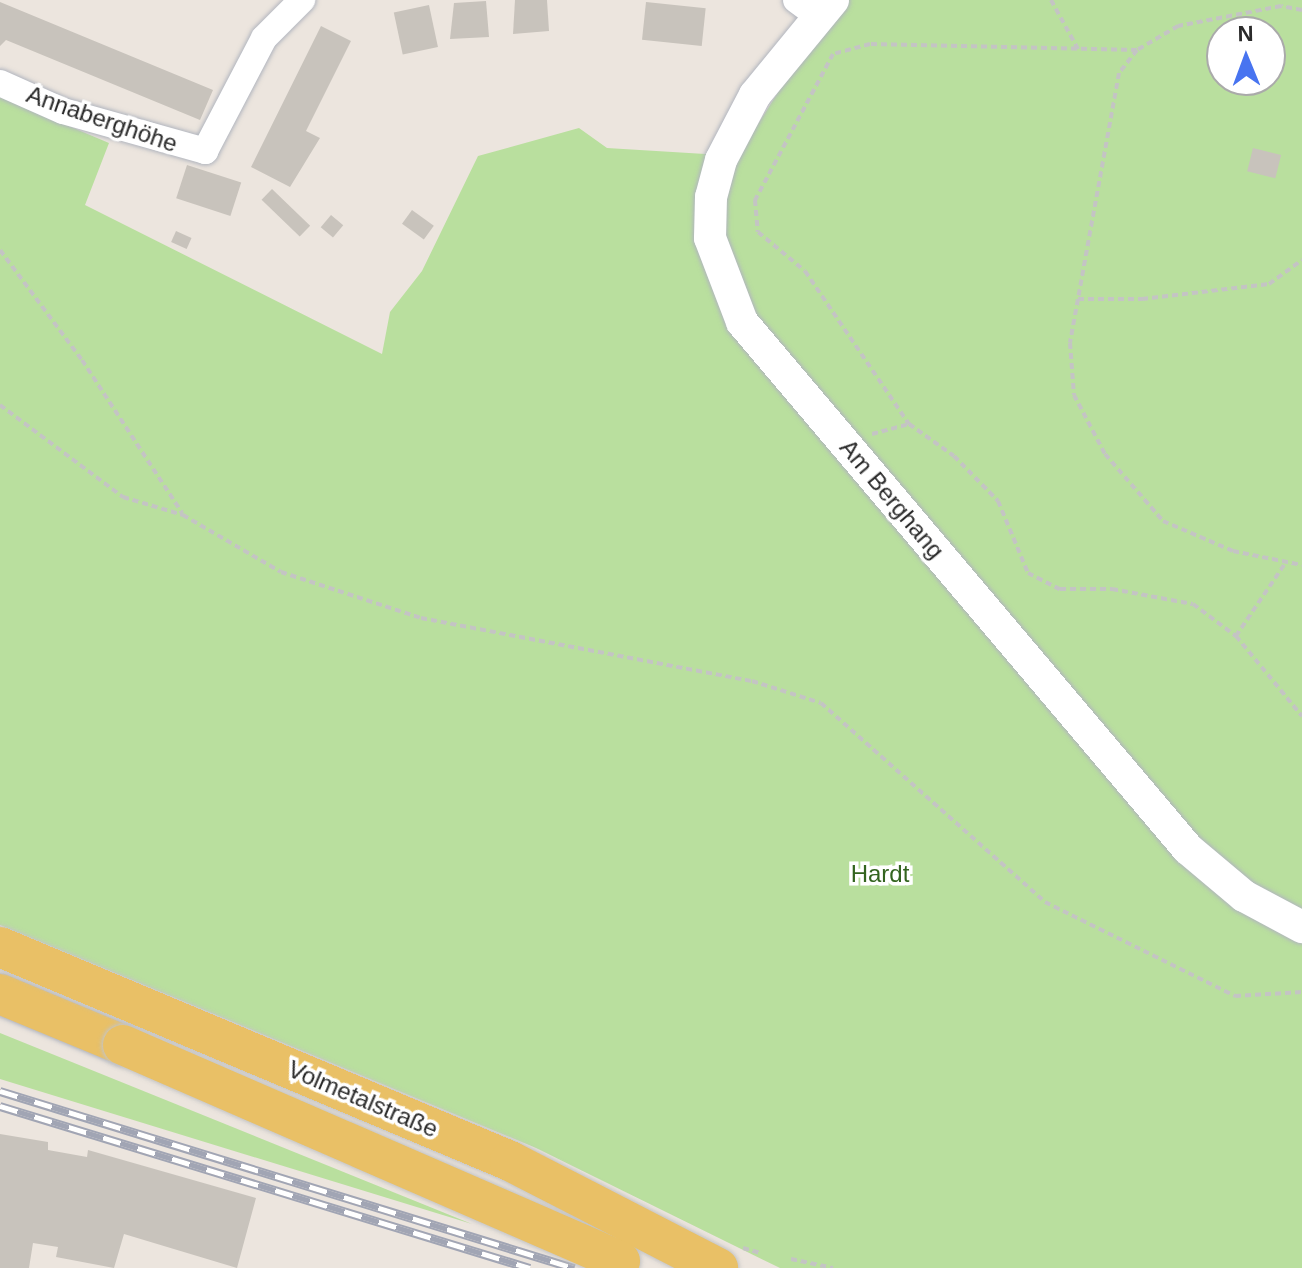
<!DOCTYPE html>
<meta charset="utf-8">
<style>
body{margin:0}
#map{position:relative;width:1302px;height:1268px;overflow:hidden;background:#ece5de;font-family:Arial,sans-serif}
div>[style]{position:absolute}
[style*='--x']{left:calc(var(--x)*1px);top:calc(var(--y)*1px);width:calc(var(--w)*1px);rotate:calc(var(--a)*1deg)}
.green>*{inset:0;background:#b9df9e}
.building>*{inset:0;background:#c8c3bc;transform-origin:0 0}
.path>*{height:4px;margin-top:-2px;transform-origin:0;background:repeating-linear-gradient(90deg,#c4c4c4 0 6px,transparent 0 10px)}
.roads{filter:drop-shadow(0 0 2px #b1b5be) drop-shadow(0 0 2px #b1b5be)}
.minor>*{height:26px;margin:-13px;padding:0 13px;transform-origin:13px;border-radius:13px;background:#fff}
.tertiary>*{height:32px;margin:-16px;padding:0 16px;transform-origin:16px;border-radius:16px;background:#fff}
.primary>*{height:40px;margin:-20px;padding:0 20px;transform-origin:20px;border-radius:20px;background:#e9c066}
.rail>*{height:9px;margin-top:-4.5px;transform-origin:0;background:repeating-linear-gradient(90deg,#fff 0 18px,#a1a5b4 0 36px);box-sizing:border-box;border-block:2px solid #a1a5b4}
.bridges{filter:drop-shadow(0 0 2px #c4c4c4) drop-shadow(0 0 2px #c4c4c4)}
.primary-bridge>*{height:40px;margin:-20px;padding:0 20px;transform-origin:20px;border-radius:20px;background:#e9c066}
span{translate:-50% -50%;white-space:nowrap;text-align:center;line-height:1.15;-webkit-text-stroke:7px #fff;paint-order:stroke}
.street-label{font-size:24px;color:#2b2b2b}
.park-label{font-size:24px;color:#33641f}
.north{position:absolute;left:1206px;top:16px;width:80px;height:80px;box-sizing:border-box;background:#fff;border:2px solid #aaa;border-radius:50%;rotate:359deg;font-size:22px;font-weight:700;line-height:32px;text-align:center;color:#2b2b2b}
.north::after{content:'';display:block;margin:auto;width:28px;height:36px;background:#4874f0;clip-path:polygon(50% 0,100% 100%,50% 72%,0 100%)}
</style>
<div id="map">
<div class="green">
<i style="clip-path:polygon(evenodd,849px 0,1302px 0,1302px 1268px,780px 1268px,536px 1148px,0 925px,0 97px,109px 143px,85px 205px,382px 354px,390px 312px,422px 271px,478px 156px,579px 128px,607px 148px,738px 156px,809px 43px,849px 0,1222px 32px,1270px 32px,1270px 80px,1222px 80px,1222px 32px)"></i>
<i style="clip-path:polygon(0 1033px,472px 1224px,0 1079px)"></i>
</div>
<div class="building">
<i style="clip-path:polygon(515px 0,547px 0,549px 31px,513px 34px)"></i>
<i style="clip-path:polygon(486px 1px,489px 37px,450px 39px,454px 3px)"></i>
<i style="clip-path:polygon(0 2px,213px 90px,200px 120px,6px 40px,0 46px)"></i>
<i style="left:646px;top:2px;width:60px;height:38px;rotate:6deg"></i>
<i style="left:429px;top:5px;width:43px;height:36px;rotate:78deg"></i>
<i style="clip-path:polygon(321px 26px,351px 41px,306px 131px,320px 138px,290px 187px,251px 167px)"></i>
<i style="left:1253px;top:148px;width:29px;height:24px;rotate:14deg"></i>
<i style="left:187px;top:165px;width:57px;height:35px;rotate:18deg"></i>
<i style="left:272px;top:189px;width:53px;height:15px;rotate:44deg"></i>
<i style="left:412px;top:210px;width:27px;height:17px;rotate:36deg"></i>
<i style="left:331px;top:215px;width:16px;height:16px;rotate:40deg"></i>
<i style="left:176px;top:231px;width:17px;height:12px;rotate:24deg"></i>
<i style="clip-path:polygon(0 1134px,48px 1142px,48px 1150px,87px 1157px,88px 1150px,256px 1198px,237px 1268px,124px 1234px,114px 1268px,56px 1257px,58px 1247px,33px 1243px,29px 1268px,0 1268px)"></i>
</div>
<div class="path">
<i style="--x:1051;--y:0;--w:58;--a:61.2"></i>
<i style="--x:1302;--y:10;--w:21;--a:-169"></i>
<i style="--x:1281;--y:6;--w:105;--a:169"></i>
<i style="--x:1178;--y:26;--w:48;--a:149.7"></i>
<i style="--x:1137;--y:50;--w:29;--a:128"></i>
<i style="--x:1119;--y:73;--w:274;--a:100.3"></i>
<i style="--x:1070;--y:343;--w:52;--a:85.6"></i>
<i style="--x:1074;--y:395;--w:67;--a:62.3"></i>
<i style="--x:1105;--y:454;--w:89;--a:49.1"></i>
<i style="--x:1163;--y:521;--w:76;--a:23.2"></i>
<i style="--x:1233;--y:551;--w:70;--a:11.5"></i>
<i style="--x:1137;--y:50;--w:267;--a:-178.7"></i>
<i style="--x:870;--y:44;--w:38;--a:165"></i>
<i style="--x:833;--y:54;--w:166;--a:118.1"></i>
<i style="--x:755;--y:200;--w:32;--a:85"></i>
<i style="--x:758;--y:232;--w:61;--a:39.7"></i>
<i style="--x:805;--y:271;--w:185;--a:55.8"></i>
<i style="--x:909;--y:424;--w:55;--a:35.4"></i>
<i style="--x:954;--y:456;--w:63;--a:45.6"></i>
<i style="--x:998;--y:501;--w:78;--a:67.4"></i>
<i style="--x:1028;--y:573;--w:36;--a:27"></i>
<i style="--x:1060;--y:589;--w:52;--a:0"></i>
<i style="--x:1112;--y:589;--w:82;--a:10.5"></i>
<i style="--x:1193;--y:604;--w:54;--a:36.7"></i>
<i style="--x:0;--y:250;--w:137;--a:53.3"></i>
<i style="--x:82;--y:360;--w:183;--a:56.8"></i>
<i style="--x:1078;--y:299;--w:64;--a:0"></i>
<i style="--x:1142;--y:299;--w:128;--a:-6.7"></i>
<i style="--x:1269;--y:284;--w:41;--a:-36"></i>
<i style="--x:0;--y:405;--w:154;--a:36.8"></i>
<i style="--x:123;--y:497;--w:63;--a:16.7"></i>
<i style="--x:183;--y:515;--w:113;--a:30.2"></i>
<i style="--x:281;--y:572;--w:147;--a:18.2"></i>
<i style="--x:421;--y:618;--w:337;--a:10.8"></i>
<i style="--x:752;--y:681;--w:72;--a:17.7"></i>
<i style="--x:821;--y:703;--w:300;--a:41.6"></i>
<i style="--x:1045;--y:902;--w:212;--a:26.3"></i>
<i style="--x:1235;--y:996;--w:67;--a:-3.4"></i>
<i style="--x:872;--y:434;--w:38;--a:-15"></i>
<i style="--x:1284;--y:565;--w:86;--a:124.1"></i>
<i style="--x:1236;--y:636;--w:104;--a:50.5"></i>
<i style="--x:743;--y:1248;--w:18;--a:16"></i>
<i style="--x:791;--y:1259;--w:43;--a:12.1"></i>
</div>
<div class="roads">
<div class="minor">
<i style="--x:796;--y:0;--w:27;--a:36"></i>
<i style="--x:0;--y:83;--w:69;--a:24"></i>
<i style="--x:63;--y:111;--w:148;--a:15.7"></i>
<i style="--x:205;--y:151;--w:127;--a:-62.4"></i>
<i style="--x:264;--y:38;--w:54;--a:-45"></i>
</div>
<div class="tertiary">
<i style="--x:833;--y:0;--w:123;--a:129.4"></i>
<i style="--x:755;--y:95;--w:73;--a:117.6"></i>
<i style="--x:721;--y:160;--w:38;--a:105"></i>
<i style="--x:711;--y:197;--w:41;--a:91.4"></i>
<i style="--x:710;--y:238;--w:90;--a:69.1"></i>
<i style="--x:742;--y:322;--w:690;--a:49.76"></i>
<i style="--x:1188;--y:849;--w:73;--a:40"></i>
<i style="--x:1244;--y:896;--w:66;--a:28.1"></i>
</div>
<div class="primary">
<i style="--x:0;--y:994;--w:133;--a:22.5"></i>
</div>
</div>
<div class="rail">
<i style="--x:0;--y:1091;--w:601;--a:17.14"></i>
<i style="--x:0;--y:1106;--w:554;--a:17"></i>
</div>
<div class="bridges">
<div class="primary-bridge">
<i style="--x:0;--y:947;--w:553;--a:22.76"></i>
<i style="--x:510;--y:1161;--w:234;--a:27.2"></i>
<i style="--x:123;--y:1045;--w:542;--a:23.49"></i>
</div>
</div>
<div class="street-label">
<span style="left:102px;top:119px;rotate:19deg">Annaberghöhe</span>
<span style="left:892px;top:499px;rotate:50deg">Am Berghang</span>
<span style="left:363px;top:1099px;rotate:23deg">Volmetalstraße</span>
</div>
<div class="park-label">
<span style="left:880px;top:874px">Hardt</span>
</div>
<div class="north">N</div>
</div>
